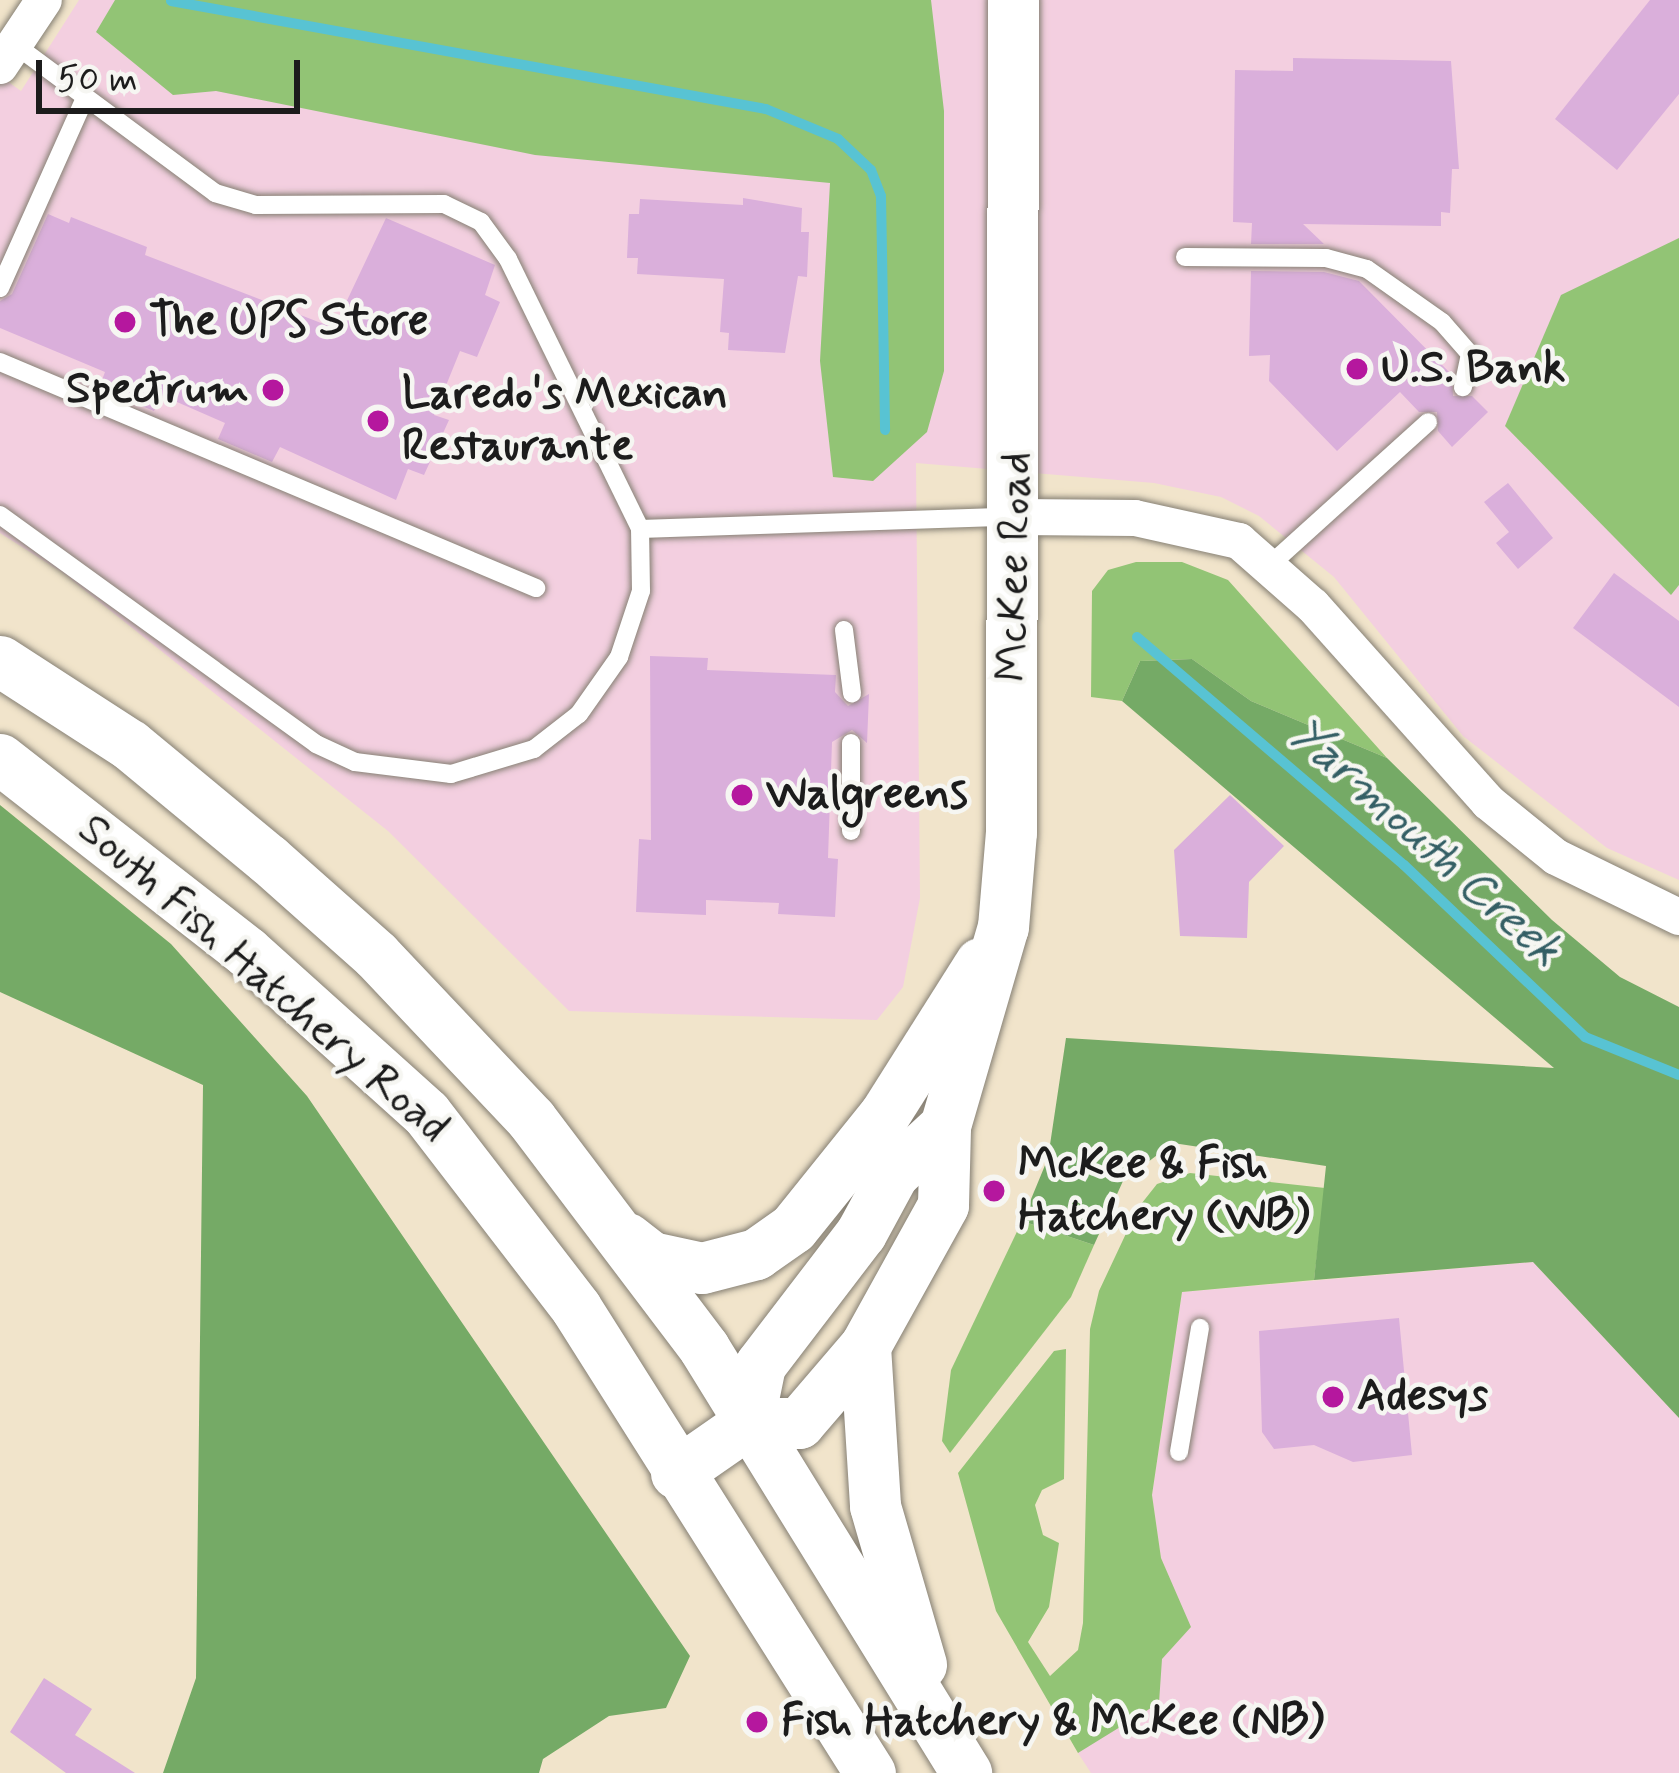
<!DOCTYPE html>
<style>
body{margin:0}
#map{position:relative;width:1679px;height:1773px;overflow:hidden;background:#f1e4cb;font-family:Mynerve,sans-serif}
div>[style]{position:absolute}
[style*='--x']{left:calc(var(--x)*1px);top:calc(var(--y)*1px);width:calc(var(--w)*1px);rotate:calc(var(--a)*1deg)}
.built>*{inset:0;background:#f3cfe0}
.green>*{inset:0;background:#92c475}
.forest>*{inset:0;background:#75aa66}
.stream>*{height:10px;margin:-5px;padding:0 5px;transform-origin:5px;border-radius:5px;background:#58c3d3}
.building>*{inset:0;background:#daafdb}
.roads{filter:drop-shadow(0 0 3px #868074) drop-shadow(0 0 3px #868074)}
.service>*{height:18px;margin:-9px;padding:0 9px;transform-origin:9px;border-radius:9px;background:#fff}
.minor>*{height:36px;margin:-18px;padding:0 18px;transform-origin:18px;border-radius:18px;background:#fff}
.secondary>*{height:51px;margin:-25.5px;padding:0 25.5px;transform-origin:25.5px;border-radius:25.5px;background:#fff}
.dots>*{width:33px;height:33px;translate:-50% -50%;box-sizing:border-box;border:6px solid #f6f6f2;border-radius:50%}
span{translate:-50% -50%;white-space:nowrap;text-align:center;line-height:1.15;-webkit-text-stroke:9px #f6f6f2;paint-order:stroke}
.poi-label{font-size:45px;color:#1c1c1c;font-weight:700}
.left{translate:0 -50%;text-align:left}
.right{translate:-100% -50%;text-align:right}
.street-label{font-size:45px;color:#1c1c1c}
.water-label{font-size:48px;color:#345f65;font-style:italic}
.scale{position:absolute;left:36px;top:60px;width:264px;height:54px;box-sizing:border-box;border:6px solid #1c1c1c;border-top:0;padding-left:15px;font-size:36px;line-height:42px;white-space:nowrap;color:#1c1c1c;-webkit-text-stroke:9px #f6f6f2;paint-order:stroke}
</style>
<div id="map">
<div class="built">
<i style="clip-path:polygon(79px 0,1679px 0,1679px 880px,1607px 848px,1463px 736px,1334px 577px,1259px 516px,1221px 497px,1154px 483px,916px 463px,920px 898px,903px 987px,877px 1020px,569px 1011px,388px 831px,63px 573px,0 533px,0 76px,21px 91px)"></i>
<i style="clip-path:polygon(1533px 1262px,1679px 1418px,1679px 1773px,1091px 1773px,1078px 1753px,1190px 1627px,1161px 1558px,1152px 1495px,1182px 1292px)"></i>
</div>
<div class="green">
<i style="clip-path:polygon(115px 0,931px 0,944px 111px,944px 371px,927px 432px,873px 481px,833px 477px,820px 361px,830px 183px,535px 155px,216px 91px,173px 95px,96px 32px)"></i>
<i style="clip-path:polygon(1679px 238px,1679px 585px,1671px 595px,1505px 426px,1561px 295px)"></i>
<i style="clip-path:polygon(1136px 562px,1182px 562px,1228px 580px,1387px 758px,1251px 701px,1192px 659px,1140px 661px,1122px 701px,1091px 697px,1092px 591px,1108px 570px)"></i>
<i style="clip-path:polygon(1190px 1173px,1325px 1188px,1314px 1280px,1182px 1292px,1152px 1495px,1161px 1558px,1191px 1627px,1162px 1659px,1159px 1703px,1078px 1753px,996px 1611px,958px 1473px,1054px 1351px,1066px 1349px,1064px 1479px,1042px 1490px,1035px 1505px,1043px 1535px,1059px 1543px,1049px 1607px,1028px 1642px,1050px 1676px,1078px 1650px,1083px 1623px,1090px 1329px,1099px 1291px,1138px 1208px,1157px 1184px)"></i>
<i style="clip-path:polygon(1022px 1221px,1094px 1245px,1071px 1297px,950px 1453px,942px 1441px,951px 1370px)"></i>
</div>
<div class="forest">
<i style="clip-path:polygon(1192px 659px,1251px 701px,1387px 758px,1552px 920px,1620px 977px,1679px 1007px,1679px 1418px,1533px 1262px,1314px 1280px,1326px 1166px,1173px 1143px,1123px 1181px,1094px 1245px,1022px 1221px,1048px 1158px,1066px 1038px,1554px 1068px,1122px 701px,1140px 661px)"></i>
<i style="clip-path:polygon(0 805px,171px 944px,307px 1096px,690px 1656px,666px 1708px,609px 1716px,543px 1759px,539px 1773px,163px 1773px,196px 1678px,203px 1085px,0 992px)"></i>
</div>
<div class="stream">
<i style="--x:171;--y:1;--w:605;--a:10.29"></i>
<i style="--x:766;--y:109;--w:78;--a:22.6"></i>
<i style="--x:838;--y:139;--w:45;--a:43.2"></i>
<i style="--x:871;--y:170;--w:28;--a:69"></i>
<i style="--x:881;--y:196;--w:234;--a:89"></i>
<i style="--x:1137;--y:637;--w:351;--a:40.5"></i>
<i style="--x:1404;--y:865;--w:250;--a:43.5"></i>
<i style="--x:1585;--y:1037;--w:101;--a:22"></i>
</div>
<div class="building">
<i style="clip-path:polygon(1650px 0,1679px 0,1679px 94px,1617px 170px,1555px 119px)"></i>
<i style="clip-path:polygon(1293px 58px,1451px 61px,1459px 169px,1452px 169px,1450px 213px,1441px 212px,1441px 226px,1303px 224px,1324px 244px,1251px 244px,1252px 223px,1233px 222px,1235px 70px,1293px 71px)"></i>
<i style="clip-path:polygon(743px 198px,802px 208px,801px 232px,809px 232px,807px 277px,798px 276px,785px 353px,728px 350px,729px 333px,720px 332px,724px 279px,637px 274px,638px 258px,627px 258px,629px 214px,639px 214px,640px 199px,743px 205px)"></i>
<i style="clip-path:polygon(48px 214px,69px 223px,71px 217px,147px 247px,145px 255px,334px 328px,386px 218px,495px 265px,485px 295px,500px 302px,477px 357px,460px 351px,434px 415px,449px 420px,424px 475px,408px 469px,396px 500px,280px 447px,272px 462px,218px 439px,225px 423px,161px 395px,154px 411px,99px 388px,105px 372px,0 328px,0 301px,12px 294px)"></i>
<i style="clip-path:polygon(1251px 271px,1324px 272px,1359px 281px,1452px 375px,1453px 396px,1472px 396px,1488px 412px,1452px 447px,1438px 431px,1437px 412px,1419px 412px,1400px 392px,1337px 451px,1269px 381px,1270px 355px,1249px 356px)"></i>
<i style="clip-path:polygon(1508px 483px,1553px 538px,1518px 569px,1496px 543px,1509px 532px,1484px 502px)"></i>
<i style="clip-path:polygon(1614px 573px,1679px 621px,1679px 707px,1573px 628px)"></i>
<i style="clip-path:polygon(650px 656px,708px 658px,707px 670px,836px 675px,835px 692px,848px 706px,869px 694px,867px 743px,852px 730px,832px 742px,828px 858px,838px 859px,835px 917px,778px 914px,779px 903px,706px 900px,706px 915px,636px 912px,639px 839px,651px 840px)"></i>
<i style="clip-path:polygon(1230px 795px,1284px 846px,1249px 882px,1247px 938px,1180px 936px,1174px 850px)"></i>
<i style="clip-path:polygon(1399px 1318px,1412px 1455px,1353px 1462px,1314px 1445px,1274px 1449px,1262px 1432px,1259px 1331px)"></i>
<i style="clip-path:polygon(44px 1678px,92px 1709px,75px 1735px,135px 1773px,66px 1773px,10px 1732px)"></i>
</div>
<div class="roads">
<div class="service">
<i style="--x:14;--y:44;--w:250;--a:36.5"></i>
<i style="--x:215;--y:193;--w:43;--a:16.3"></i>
<i style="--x:256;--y:205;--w:188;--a:-0.3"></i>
<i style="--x:444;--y:204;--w:41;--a:25.9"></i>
<i style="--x:481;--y:222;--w:46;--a:53.9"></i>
<i style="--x:508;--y:259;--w:301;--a:63.9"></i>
<i style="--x:1185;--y:257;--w:141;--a:0.4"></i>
<i style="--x:1326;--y:258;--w:42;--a:15"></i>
<i style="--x:1367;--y:269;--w:92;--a:35.2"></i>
<i style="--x:1442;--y:322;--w:43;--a:48.8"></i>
<i style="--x:1470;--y:354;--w:34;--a:102"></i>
<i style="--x:0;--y:288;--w:208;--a:-65.9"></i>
<i style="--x:0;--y:362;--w:582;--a:22.86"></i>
<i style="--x:0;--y:515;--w:390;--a:35.9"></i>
<i style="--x:316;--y:744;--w:43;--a:24.8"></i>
<i style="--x:355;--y:762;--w:97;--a:7.1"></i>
<i style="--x:451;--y:774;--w:87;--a:-16.8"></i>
<i style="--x:534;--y:749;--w:57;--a:-37.9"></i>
<i style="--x:579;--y:714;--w:70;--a:-54.9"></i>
<i style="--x:619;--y:657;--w:70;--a:-71.6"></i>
<i style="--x:641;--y:591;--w:62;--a:-90.9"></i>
<i style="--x:640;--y:529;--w:366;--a:-1.9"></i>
<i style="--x:1270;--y:565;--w:213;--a:-42.1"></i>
<i style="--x:844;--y:630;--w:64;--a:82.8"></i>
<i style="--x:851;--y:743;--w:88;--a:90"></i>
<i style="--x:1179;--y:1452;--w:126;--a:-80.4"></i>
</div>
<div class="minor">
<i style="--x:0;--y:66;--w:79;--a:-56.3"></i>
<i style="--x:1017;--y:517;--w:118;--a:0.5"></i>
<i style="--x:1135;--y:518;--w:107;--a:12.5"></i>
<i style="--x:1239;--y:541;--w:98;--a:41.3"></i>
<i style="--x:1313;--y:606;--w:263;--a:48.2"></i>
<i style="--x:1488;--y:802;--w:87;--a:39"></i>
<i style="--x:1556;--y:857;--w:137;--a:26"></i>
</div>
<div class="secondary">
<i style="--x:0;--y:661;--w:155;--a:32.9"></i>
<i style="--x:130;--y:745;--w:179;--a:39.6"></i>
<i style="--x:268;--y:859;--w:144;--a:41.6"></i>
<i style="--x:376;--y:955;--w:226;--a:46.6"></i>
<i style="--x:531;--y:1119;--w:287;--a:52.9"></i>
<i style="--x:704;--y:1348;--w:499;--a:58.3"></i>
<i style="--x:0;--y:759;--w:313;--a:38"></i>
<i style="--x:247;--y:952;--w:241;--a:42"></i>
<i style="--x:426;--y:1113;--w:246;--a:52.4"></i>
<i style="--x:576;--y:1308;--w:550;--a:57.7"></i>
<i style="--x:627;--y:1238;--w:31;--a:38"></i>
<i style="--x:651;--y:1257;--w:52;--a:12.2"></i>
<i style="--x:702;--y:1268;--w:56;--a:-14.5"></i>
<i style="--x:756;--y:1254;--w:45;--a:-35.1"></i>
<i style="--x:793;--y:1228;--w:145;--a:-51.2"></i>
<i style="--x:884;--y:1115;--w:180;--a:-57.7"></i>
<i style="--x:865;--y:1346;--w:160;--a:86.4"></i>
<i style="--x:875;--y:1506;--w:165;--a:73.8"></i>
<i style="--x:748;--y:1423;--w:59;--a:-78.3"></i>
<i style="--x:760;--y:1365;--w:166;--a:-52.6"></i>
<i style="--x:861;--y:1233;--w:67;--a:-61.5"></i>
<i style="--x:893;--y:1174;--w:71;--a:-42.7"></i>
<i style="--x:676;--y:1473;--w:88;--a:-34.8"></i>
<i style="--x:748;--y:1423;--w:51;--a:0"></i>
<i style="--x:799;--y:1423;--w:101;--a:-49.4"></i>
<i style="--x:865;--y:1346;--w:161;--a:-61"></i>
<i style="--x:943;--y:1205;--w:79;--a:-88.5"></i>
<i style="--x:945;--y:1126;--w:207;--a:-73.8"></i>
<i style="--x:1003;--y:927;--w:95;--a:-85.2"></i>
<i style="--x:1011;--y:832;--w:832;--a:-89.86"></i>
</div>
</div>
<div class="dots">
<i style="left:125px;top:322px;background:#b5179e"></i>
<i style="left:1357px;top:369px;background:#b5179e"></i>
<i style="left:273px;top:390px;background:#b5179e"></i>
<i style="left:378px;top:421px;background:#b5179e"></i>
<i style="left:742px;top:795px;background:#b5179e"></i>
<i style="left:994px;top:1191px;background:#b5179e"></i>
<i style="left:1333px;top:1397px;background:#b5179e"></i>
<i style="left:757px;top:1722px;background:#b5179e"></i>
</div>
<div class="poi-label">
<span class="left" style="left:149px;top:322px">The UPS Store</span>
<span class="left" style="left:1381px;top:369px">U.S. Bank</span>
<span class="right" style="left:249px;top:390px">Spectrum</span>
<span class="left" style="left:402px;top:421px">Laredo's Mexican<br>Restaurante</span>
<span class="left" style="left:766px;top:795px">Walgreens</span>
<span class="left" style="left:1018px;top:1191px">McKee &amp; Fish<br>Hatchery (WB)</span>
<span class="left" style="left:1357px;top:1397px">Adesys</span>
<span class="left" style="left:781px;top:1722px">Fish Hatchery &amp; McKee (NB)</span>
</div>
<div class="street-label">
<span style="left:1015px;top:567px;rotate:-89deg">McKee Road</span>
<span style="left:263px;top:979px;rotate:41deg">South Fish Hatchery Road</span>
</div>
<div class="water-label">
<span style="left:1425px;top:842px;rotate:42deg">Yarmouth Creek</span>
</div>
<div class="scale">50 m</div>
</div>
